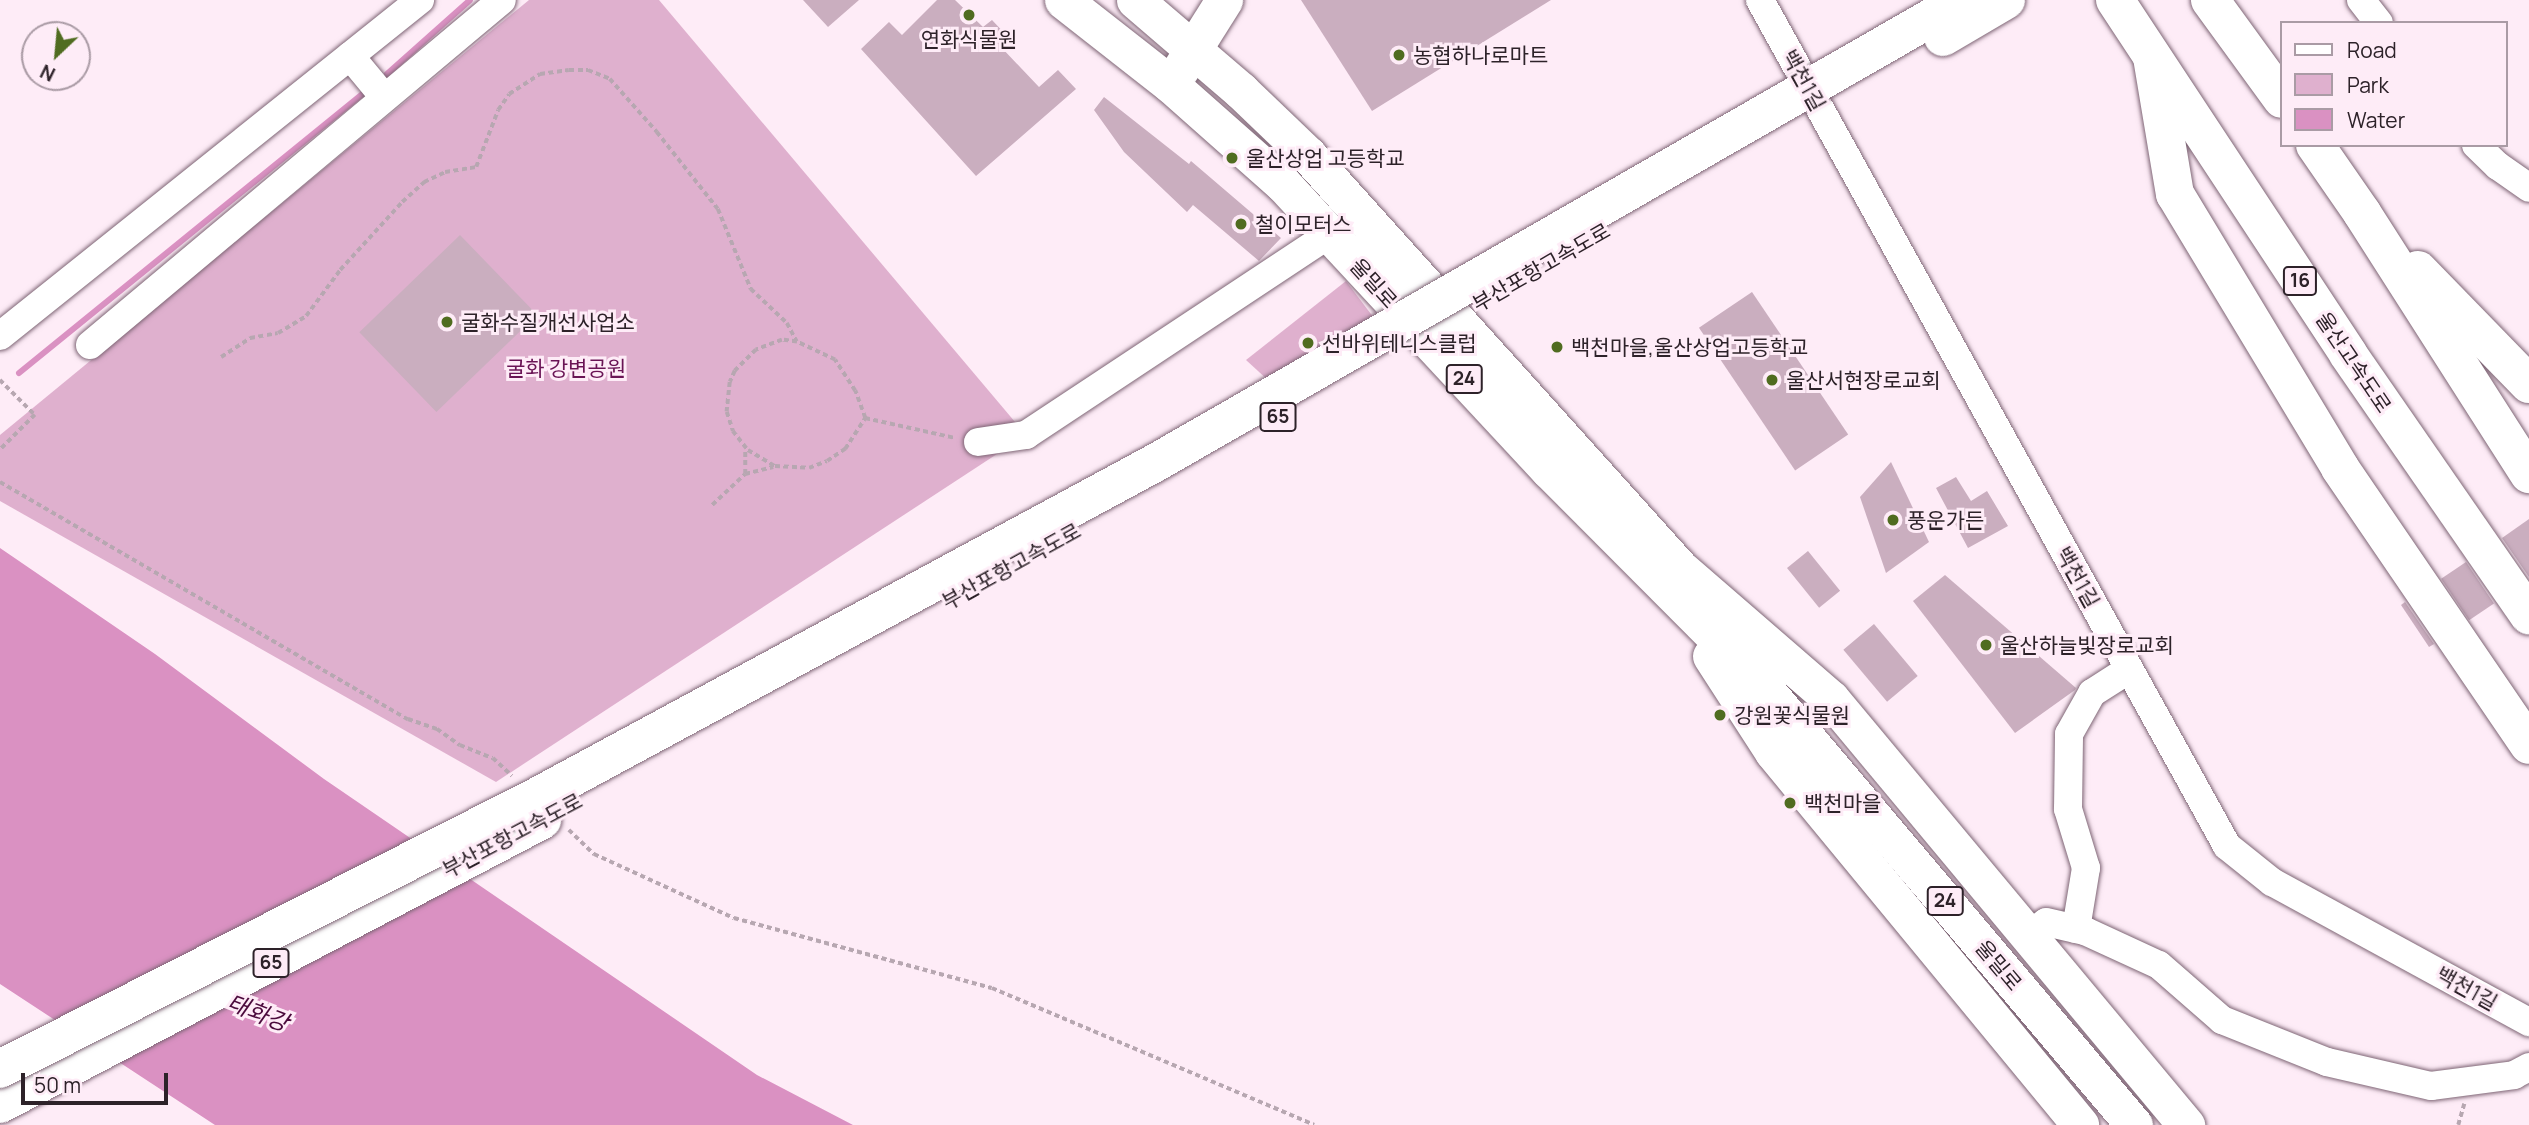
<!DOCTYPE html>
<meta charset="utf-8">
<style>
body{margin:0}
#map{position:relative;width:2529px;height:1125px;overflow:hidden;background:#feecf7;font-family:Manrope,"Noto Sans KR",sans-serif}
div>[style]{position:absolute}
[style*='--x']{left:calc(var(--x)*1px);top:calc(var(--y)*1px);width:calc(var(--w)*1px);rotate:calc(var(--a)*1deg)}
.green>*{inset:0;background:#dfb0ce}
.water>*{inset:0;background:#da91c2}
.stream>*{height:6px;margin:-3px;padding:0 3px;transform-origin:3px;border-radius:3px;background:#da91c2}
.building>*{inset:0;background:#caaebf;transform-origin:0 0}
.path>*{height:3.5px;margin-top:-1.75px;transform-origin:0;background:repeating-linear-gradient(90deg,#b7a7b1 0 5px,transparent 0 8.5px)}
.roads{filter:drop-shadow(0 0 2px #7e6575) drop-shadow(0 0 2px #7e6575)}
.minor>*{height:28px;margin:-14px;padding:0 14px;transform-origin:14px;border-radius:14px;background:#fff}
.major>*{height:37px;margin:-18.5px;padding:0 18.5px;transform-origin:18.5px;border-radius:18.5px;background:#fff}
.highway>*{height:38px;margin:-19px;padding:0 19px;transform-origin:19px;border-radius:19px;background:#fff}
.bridges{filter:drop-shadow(0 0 2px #7e6575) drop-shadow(0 0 2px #7e6575)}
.highway-bridge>*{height:38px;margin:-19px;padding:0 19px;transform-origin:19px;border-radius:19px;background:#fff}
.dots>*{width:19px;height:19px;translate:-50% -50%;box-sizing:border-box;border:4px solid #feecf7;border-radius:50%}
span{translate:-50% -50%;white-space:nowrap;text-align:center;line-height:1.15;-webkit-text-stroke:6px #feecf7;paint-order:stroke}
.shield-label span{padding:2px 5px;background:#feecf7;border:2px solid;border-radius:5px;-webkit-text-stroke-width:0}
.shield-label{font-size:19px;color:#2d2229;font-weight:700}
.poi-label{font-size:21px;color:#2d2229}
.left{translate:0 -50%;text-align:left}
.street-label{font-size:21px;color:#2d2229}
.park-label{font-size:21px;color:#6a1455}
.water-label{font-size:23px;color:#4b0a3c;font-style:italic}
.legend{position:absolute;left:2280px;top:21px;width:228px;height:126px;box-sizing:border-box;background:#feecf7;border:2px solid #aa9ba5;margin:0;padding:9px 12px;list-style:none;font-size:21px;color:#2d2229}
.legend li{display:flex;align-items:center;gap:14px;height:35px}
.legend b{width:35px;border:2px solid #aa9ba5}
.north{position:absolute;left:21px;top:21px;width:70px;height:70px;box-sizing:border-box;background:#feecf7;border:2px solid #aa9ba5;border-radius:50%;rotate:206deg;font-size:19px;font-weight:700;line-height:28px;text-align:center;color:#2d2229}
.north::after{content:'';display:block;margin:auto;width:24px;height:32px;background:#506c20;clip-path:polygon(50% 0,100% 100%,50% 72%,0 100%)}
.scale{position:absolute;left:21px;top:1073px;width:147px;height:32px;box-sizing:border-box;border:4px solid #2d2229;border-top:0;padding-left:9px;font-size:21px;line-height:24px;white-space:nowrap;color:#2d2229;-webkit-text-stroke:5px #feecf7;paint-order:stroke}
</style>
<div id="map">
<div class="green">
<i style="clip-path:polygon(529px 0,659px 0,1026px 435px,496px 782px,0 501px,0 435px)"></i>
<i style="clip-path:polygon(1346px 281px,1380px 326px,1270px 382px,1246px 360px)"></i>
</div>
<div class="water">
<i style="clip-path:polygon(0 548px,155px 654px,324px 779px,757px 1075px,853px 1125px,215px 1125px,0 984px)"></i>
</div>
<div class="stream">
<i style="--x:387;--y:74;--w:111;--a:-41.7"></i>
<i style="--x:19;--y:373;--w:444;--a:-39.1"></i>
</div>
<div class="building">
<i style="clip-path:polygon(803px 0,859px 0,828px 27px)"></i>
<i style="clip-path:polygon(937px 0,955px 0,983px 27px,992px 20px,1009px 38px,1001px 47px,1039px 87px,1058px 70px,1076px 89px,976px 176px,861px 49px,889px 22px,902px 35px)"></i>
<i style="clip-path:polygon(1301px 0,1551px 0,1372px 111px)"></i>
<i style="clip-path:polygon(1104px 97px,1189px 164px,1191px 161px,1281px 238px,1259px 261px,1193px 205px,1187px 212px,1124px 152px,1094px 110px)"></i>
<i style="left:460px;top:235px;width:111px;height:140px;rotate:46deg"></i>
<i style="left:1752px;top:292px;width:172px;height:64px;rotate:56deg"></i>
<i style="clip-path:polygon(1891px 462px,1929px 542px,1886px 573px,1860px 497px)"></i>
<i style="clip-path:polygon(1956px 477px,1971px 501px,1987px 491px,2008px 526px,1968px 548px,1936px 488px)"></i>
<i style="clip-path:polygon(2529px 519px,2529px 577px,2502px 538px)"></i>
<i style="left:1808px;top:551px;width:51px;height:27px;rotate:51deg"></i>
<i style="left:2466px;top:562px;width:50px;height:30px;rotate:56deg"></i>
<i style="clip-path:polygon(1945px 575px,2076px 688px,2075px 690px,2015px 733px,1913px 601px)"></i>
<i style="clip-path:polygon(2405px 602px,2434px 644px,2429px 647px,2401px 605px)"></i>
<i style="left:1874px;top:624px;width:68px;height:40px;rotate:50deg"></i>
</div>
<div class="path">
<i style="--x:221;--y:357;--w:35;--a:-33"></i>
<i style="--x:250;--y:338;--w:28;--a:-10"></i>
<i style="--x:278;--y:333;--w:33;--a:-31"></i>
<i style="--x:306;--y:316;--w:57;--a:-53.5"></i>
<i style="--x:340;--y:270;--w:92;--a:-47.6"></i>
<i style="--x:402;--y:202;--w:30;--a:-42"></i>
<i style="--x:424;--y:182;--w:23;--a:-25"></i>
<i style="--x:445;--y:172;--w:31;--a:-9"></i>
<i style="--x:476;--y:167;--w:61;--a:-68.9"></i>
<i style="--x:498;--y:110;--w:19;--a:-55"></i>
<i style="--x:509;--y:94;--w:37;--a:-33"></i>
<i style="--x:540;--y:74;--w:29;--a:-8"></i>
<i style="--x:569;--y:70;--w:19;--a:0"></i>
<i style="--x:588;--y:70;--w:24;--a:22"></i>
<i style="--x:610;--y:79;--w:71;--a:48.4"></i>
<i style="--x:657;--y:132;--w:98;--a:51.6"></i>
<i style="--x:718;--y:209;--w:87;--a:67.6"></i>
<i style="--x:751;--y:289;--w:50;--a:43.4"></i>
<i style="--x:787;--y:323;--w:21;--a:62"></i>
<i style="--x:0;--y:380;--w:49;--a:45"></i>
<i style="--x:35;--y:415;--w:49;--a:135"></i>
<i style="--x:865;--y:418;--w:29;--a:-110"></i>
<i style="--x:855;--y:391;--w:37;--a:-123"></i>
<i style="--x:835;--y:360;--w:42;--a:-154.7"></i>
<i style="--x:797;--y:342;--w:15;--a:-172"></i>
<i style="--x:782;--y:340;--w:28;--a:159"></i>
<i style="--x:756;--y:350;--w:30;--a:135"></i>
<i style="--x:735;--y:371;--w:12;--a:114"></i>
<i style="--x:730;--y:382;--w:30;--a:96"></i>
<i style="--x:727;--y:412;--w:20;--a:72"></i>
<i style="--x:733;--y:431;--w:24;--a:52"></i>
<i style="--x:748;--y:450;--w:31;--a:31"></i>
<i style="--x:775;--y:466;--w:34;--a:3"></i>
<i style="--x:809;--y:468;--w:19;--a:-21"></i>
<i style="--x:827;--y:461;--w:22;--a:-34"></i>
<i style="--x:845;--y:449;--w:37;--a:-57"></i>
<i style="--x:865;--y:418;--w:92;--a:12.5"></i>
<i style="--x:745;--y:474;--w:26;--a:-90"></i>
<i style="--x:0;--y:482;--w:472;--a:30.2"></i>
<i style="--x:408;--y:719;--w:31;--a:19"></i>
<i style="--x:437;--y:729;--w:28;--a:35"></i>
<i style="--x:460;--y:745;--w:35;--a:22"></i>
<i style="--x:493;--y:758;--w:26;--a:43"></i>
<i style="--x:712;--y:505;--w:45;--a:-43.2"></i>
<i style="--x:745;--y:474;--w:29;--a:-14"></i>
<i style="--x:569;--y:830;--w:35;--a:44"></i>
<i style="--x:594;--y:854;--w:154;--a:24.6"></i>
<i style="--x:734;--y:918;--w:267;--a:15.2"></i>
<i style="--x:992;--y:988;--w:350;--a:23"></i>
<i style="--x:2458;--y:1125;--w:22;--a:-74"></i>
</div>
<div class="roads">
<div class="minor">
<i style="--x:1760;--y:0;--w:966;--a:61.1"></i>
<i style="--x:2227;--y:846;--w:58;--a:38.7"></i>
<i style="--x:2272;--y:882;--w:293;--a:28.6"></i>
<i style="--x:2361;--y:0;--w:29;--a:52"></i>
<i style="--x:350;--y:56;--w:53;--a:50.3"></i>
<i style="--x:2476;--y:145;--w:30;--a:44"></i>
<i style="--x:2498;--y:166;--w:38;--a:35"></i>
<i style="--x:0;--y:336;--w:538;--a:-38.66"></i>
<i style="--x:90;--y:345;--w:537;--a:-39.94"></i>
<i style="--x:978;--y:442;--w:49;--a:-8.3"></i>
<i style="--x:1026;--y:435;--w:364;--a:-33.5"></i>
<i style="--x:2076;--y:929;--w:62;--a:-80.7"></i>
<i style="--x:2086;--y:868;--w:62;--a:-107"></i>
<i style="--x:2068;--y:809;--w:75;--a:-89.2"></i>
<i style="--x:2069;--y:734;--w:47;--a:-60.7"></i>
<i style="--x:2092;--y:693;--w:43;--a:-32.6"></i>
<i style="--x:2029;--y:935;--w:21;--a:-37"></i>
<i style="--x:2046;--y:922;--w:40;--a:13"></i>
<i style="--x:2085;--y:931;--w:81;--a:24.7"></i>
<i style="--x:2159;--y:965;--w:84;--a:41.1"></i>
<i style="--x:2222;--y:1020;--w:113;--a:21.8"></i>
<i style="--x:2327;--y:1062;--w:107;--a:13"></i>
<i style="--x:2431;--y:1086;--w:84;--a:-7.5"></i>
<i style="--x:2514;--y:1075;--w:17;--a:-28"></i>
</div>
<div class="major">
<i style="--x:1063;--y:0;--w:136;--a:38.1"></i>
<i style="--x:1170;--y:84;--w:151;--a:41.5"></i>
<i style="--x:1283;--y:184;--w:391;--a:47.1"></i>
<i style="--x:1549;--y:470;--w:292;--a:45.1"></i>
<i style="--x:1755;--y:677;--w:587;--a:49.77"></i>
<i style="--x:1135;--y:0;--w:140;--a:40.6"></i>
<i style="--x:1241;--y:91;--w:93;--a:43.7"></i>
<i style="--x:1308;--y:155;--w:565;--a:48.01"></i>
<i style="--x:1180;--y:70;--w:83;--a:-57.8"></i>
<i style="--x:1682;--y:570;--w:197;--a:40.9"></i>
<i style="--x:1831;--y:699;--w:555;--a:50.19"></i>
<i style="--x:1711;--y:656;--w:114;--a:57.1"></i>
<i style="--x:1773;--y:752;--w:483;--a:50.5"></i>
</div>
<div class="highway">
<i style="--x:2115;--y:0;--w:424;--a:56.6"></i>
<i style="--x:2348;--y:354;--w:318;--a:55.3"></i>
<i style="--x:2210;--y:0;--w:122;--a:54"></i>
<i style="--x:2152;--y:57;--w:139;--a:80.5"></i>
<i style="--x:2175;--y:194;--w:320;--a:58.9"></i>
<i style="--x:2340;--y:468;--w:335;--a:55.7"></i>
<i style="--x:2315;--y:145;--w:83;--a:55.3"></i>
<i style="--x:2362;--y:213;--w:310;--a:57.4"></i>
<i style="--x:2418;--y:270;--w:159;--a:45.8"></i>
<i style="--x:0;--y:1104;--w:612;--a:-27.65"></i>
</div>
</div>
<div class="bridges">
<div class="highway-bridge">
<i style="--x:1943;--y:37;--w:73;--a:-30.4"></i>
<i style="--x:0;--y:1069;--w:603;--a:-26.9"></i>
<i style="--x:538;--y:796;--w:701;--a:-28.36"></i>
<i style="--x:1155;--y:463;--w:930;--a:-29.84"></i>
</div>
</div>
<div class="dots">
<i style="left:969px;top:15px;background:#506c20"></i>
<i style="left:1399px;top:55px;background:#506c20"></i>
<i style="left:1232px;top:158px;background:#506c20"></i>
<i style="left:1241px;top:224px;background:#506c20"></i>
<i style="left:447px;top:322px;background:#506c20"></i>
<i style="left:1308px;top:343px;background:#506c20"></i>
<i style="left:1557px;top:347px;background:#506c20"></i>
<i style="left:1772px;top:380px;background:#506c20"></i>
<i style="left:1893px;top:520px;background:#506c20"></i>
<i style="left:1986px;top:645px;background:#506c20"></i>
<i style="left:1720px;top:715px;background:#506c20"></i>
<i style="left:1790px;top:803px;background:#506c20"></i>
</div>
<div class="shield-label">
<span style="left:2300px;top:281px">16</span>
<span style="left:1464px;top:379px">24</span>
<span style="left:1278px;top:417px">65</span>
<span style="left:1945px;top:901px">24</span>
<span style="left:271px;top:963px">65</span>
</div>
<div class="poi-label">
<span style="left:969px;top:39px">연화식물원</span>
<span class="left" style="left:1413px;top:55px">농협하나로마트</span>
<span class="left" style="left:1246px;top:158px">울산상업 고등학교</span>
<span class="left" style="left:1255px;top:224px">철이모터스</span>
<span class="left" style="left:461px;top:322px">굴화수질개선사업소</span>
<span class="left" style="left:1322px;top:343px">선바위테니스클럽</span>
<span class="left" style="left:1571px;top:347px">백천마을,울산상업고등학교</span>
<span class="left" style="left:1786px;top:380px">울산서현장로교회</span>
<span class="left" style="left:1907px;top:520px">풍운가든</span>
<span class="left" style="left:2000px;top:645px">울산하늘빛장로교회</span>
<span class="left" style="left:1734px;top:715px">강원꽃식물원</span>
<span class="left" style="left:1804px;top:803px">백천마을</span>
</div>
<div class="street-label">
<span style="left:1804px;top:80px;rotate:61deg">백천1길</span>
<span style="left:1541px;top:267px;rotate:-30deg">부산포항고속도로</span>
<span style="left:1374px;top:283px;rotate:48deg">울밀로</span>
<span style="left:2354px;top:362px;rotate:56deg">울산고속도로</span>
<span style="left:1011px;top:566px;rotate:-29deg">부산포항고속도로</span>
<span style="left:2078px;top:577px;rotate:61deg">백천1길</span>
<span style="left:512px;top:835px;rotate:-28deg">부산포항고속도로</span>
<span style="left:1999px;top:965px;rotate:50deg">울밀로</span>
<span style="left:2467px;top:988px;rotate:29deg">백천1길</span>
</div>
<div class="park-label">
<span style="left:566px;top:368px">굴화 강변공원</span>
</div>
<div class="water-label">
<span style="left:258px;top:1012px;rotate:21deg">태화강</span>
</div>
<ul class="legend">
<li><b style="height:9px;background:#fff"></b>Road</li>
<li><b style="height:19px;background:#dfb0ce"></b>Park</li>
<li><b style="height:19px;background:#da91c2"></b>Water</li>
</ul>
<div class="north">N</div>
<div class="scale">50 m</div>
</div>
